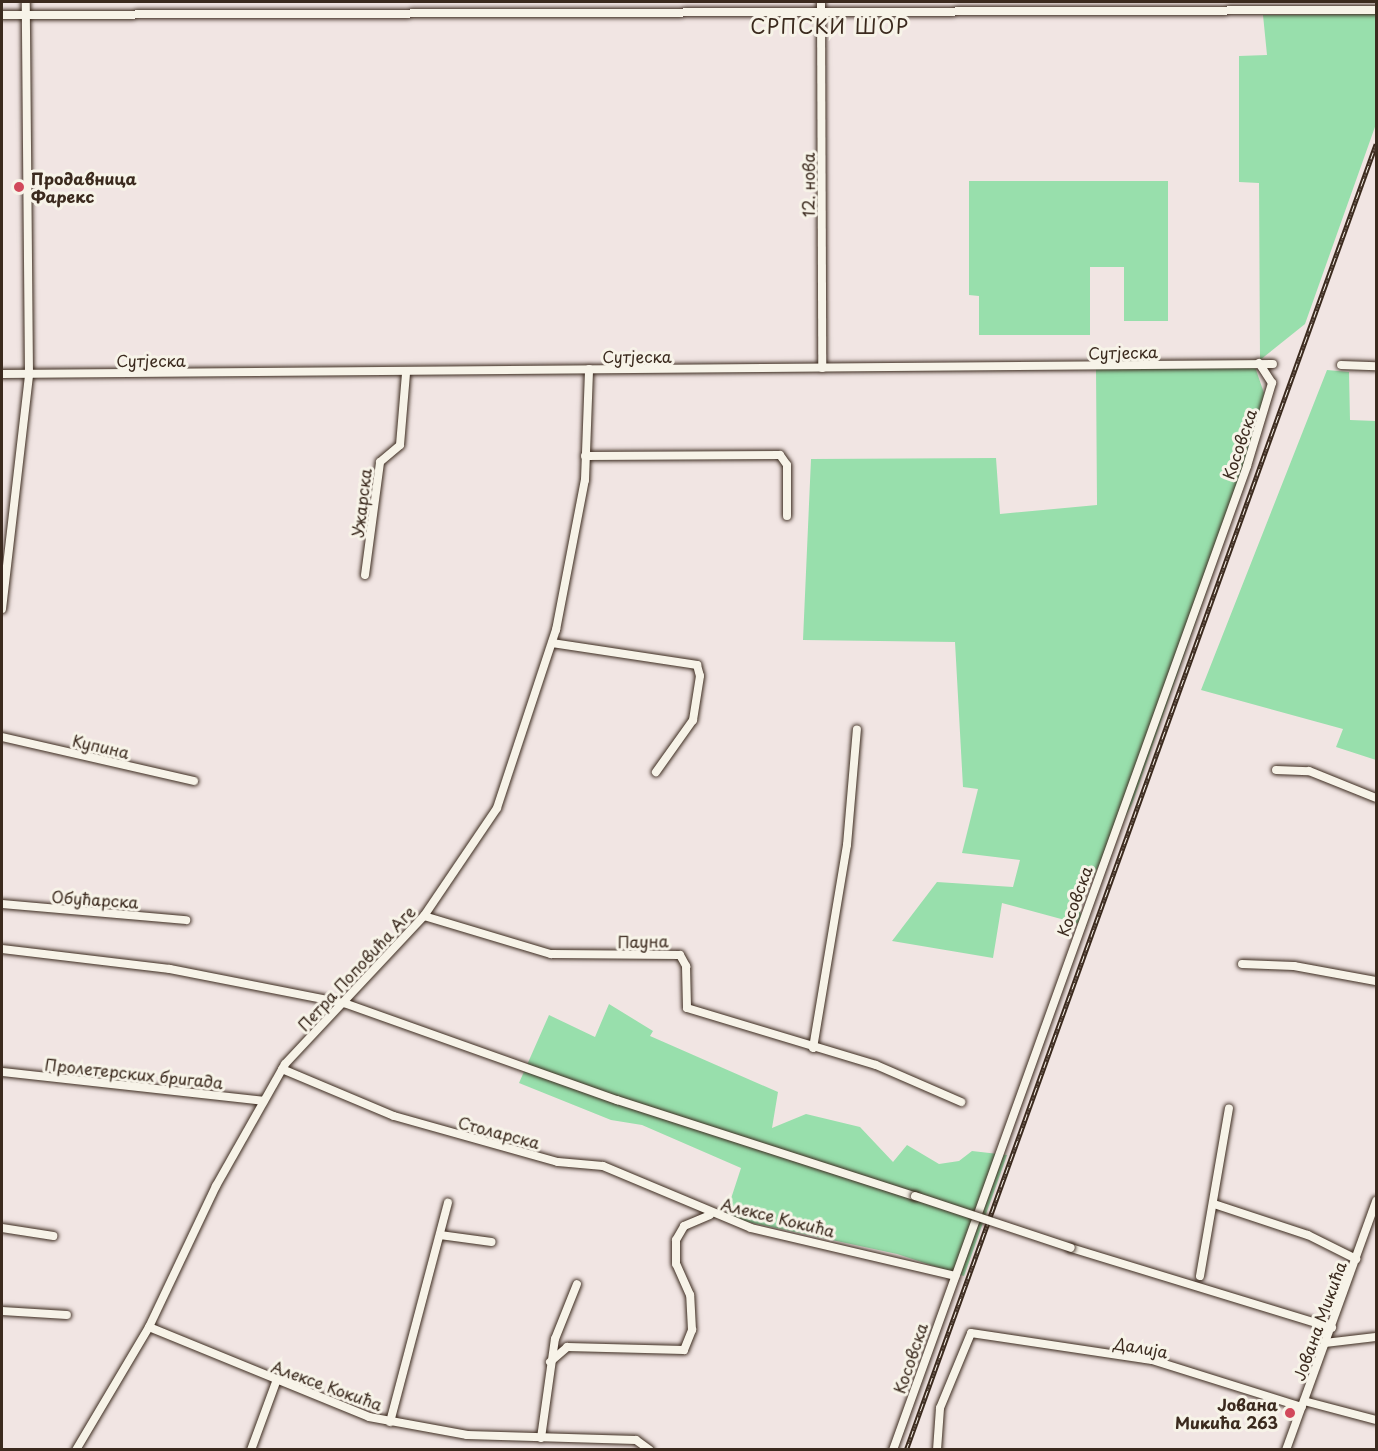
<!DOCTYPE html>
<meta charset="utf-8">
<style>
body{margin:0}
#map{position:relative;width:1378px;height:1451px;overflow:hidden;background:#f1e5e3;font-family:"Playpen Sans",sans-serif}
div>[style]{position:absolute}
[style*='--x']{left:calc(var(--x)*1px);top:calc(var(--y)*1px);width:calc(var(--w)*1px);rotate:calc(var(--a)*1deg)}
.green>*{inset:0;background:#98dfac}
.roads{filter:drop-shadow(0 0 2px #3b2a1e) drop-shadow(0 0 2px #3b2a1e)}
.minor>*{height:8px;margin:-4px;padding:0 4px;transform-origin:4px;border-radius:4px;background:#f7f3e8}
.rail>*{height:4.5px;margin-top:-2.25px;transform-origin:0;background:repeating-linear-gradient(90deg,#f7f3e8 0 7px,#3b2a1e 0 14px);box-sizing:border-box;border-block:2px solid #3b2a1e}
.bridges{filter:drop-shadow(0 0 2px #3b2a1e) drop-shadow(0 0 2px #3b2a1e)}
.minor-bridge>*{height:8px;margin:-4px;padding:0 4px;transform-origin:4px;border-radius:4px;background:#f7f3e8}
.dots>*{width:16px;height:16px;translate:-50% -50%;box-sizing:border-box;border:3px solid #f7f3e8;border-radius:50%}
span{translate:-50% -50%;white-space:nowrap;text-align:center;line-height:1.15;-webkit-text-stroke:6px #f7f3e8;paint-order:stroke}
.poi-label{font-size:16px;color:#3b2a1e;font-weight:700}
.left{translate:0 -50%;text-align:left}
.right{translate:-100% -50%;text-align:right}
.street-label{font-size:16px;color:#3b2a1e}
.quarter-label{font-size:20px;color:#3b2a1e;letter-spacing:1.5px}
.frame{position:absolute;inset:0;border:3px solid #3b2a1e;pointer-events:none}
</style>
<div id="map">
<div class="green">
<i style="clip-path:polygon(1376px 14px,1376px 124px,1305px 324px,1260px 360px,1259px 183px,1239px 182px,1239px 56px,1267px 55px,1263px 15px)"></i>
<i style="clip-path:polygon(969px 181px,1168px 181px,1168px 321px,1124px 321px,1124px 267px,1090px 267px,1090px 335px,979px 335px,979px 296px,969px 295px)"></i>
<i style="clip-path:polygon(1255px 367px,1264px 393px,1254px 455px,1132px 804px,1077px 906px,1087px 926px,1002px 903px,993px 958px,892px 941px,937px 882px,1013px 887px,1020px 860px,962px 853px,978px 789px,963px 787px,955px 642px,803px 640px,811px 459px,996px 458px,1000px 514px,1097px 505px,1096px 369px)"></i>
<i style="clip-path:polygon(1327px 370px,1349px 372px,1350px 420px,1376px 421px,1376px 760px,1336px 747px,1343px 729px,1201px 690px)"></i>
<i style="clip-path:polygon(609px 1004px,653px 1031px,650px 1036px,778px 1092px,772px 1128px,806px 1114px,860px 1127px,893px 1162px,907px 1145px,939px 1164px,959px 1161px,972px 1151px,1007px 1155px,964px 1276px,897px 1254px,725px 1217px,741px 1168px,642px 1125px,611px 1120px,519px 1083px,549px 1015px,595px 1037px)"></i>
</div>
<div class="roads">
<div class="minor">
<i style="--x:821;--y:2;--w:366;--a:89.8"></i>
<i style="--x:2;--y:15;--w:1374;--a:-0.21"></i>
<i style="--x:1341;--y:365;--w:35;--a:2"></i>
<i style="--x:2;--y:374;--w:1271;--a:-0.45"></i>
<i style="--x:585;--y:456;--w:195;--a:-0.3"></i>
<i style="--x:780;--y:455;--w:12;--a:55"></i>
<i style="--x:787;--y:465;--w:51;--a:90"></i>
<i style="--x:365;--y:575;--w:114;--a:-82.4"></i>
<i style="--x:380;--y:462;--w:26;--a:-40"></i>
<i style="--x:400;--y:445;--w:72;--a:-85.2"></i>
<i style="--x:2;--y:609;--w:236;--a:-83.4"></i>
<i style="--x:29;--y:375;--w:373;--a:-90.5"></i>
<i style="--x:552;--y:643;--w:147;--a:8.6"></i>
<i style="--x:697;--y:665;--w:11;--a:75"></i>
<i style="--x:700;--y:676;--w:45;--a:99"></i>
<i style="--x:693;--y:720;--w:64;--a:125.4"></i>
<i style="--x:2;--y:737;--w:197;--a:12.9"></i>
<i style="--x:1276;--y:770;--w:33;--a:2"></i>
<i style="--x:1309;--y:771;--w:72;--a:21.9"></i>
<i style="--x:2;--y:904;--w:185;--a:5"></i>
<i style="--x:424;--y:916;--w:133;--a:16.7"></i>
<i style="--x:551;--y:954;--w:129;--a:0.4"></i>
<i style="--x:680;--y:955;--w:13;--a:61"></i>
<i style="--x:686;--y:966;--w:42;--a:88.6"></i>
<i style="--x:687;--y:1008;--w:197;--a:16.8"></i>
<i style="--x:876;--y:1065;--w:93;--a:23.5"></i>
<i style="--x:2;--y:949;--w:169;--a:6.8"></i>
<i style="--x:170;--y:969;--w:177;--a:11.1"></i>
<i style="--x:344;--y:1003;--w:290;--a:19.6"></i>
<i style="--x:617;--y:1100;--w:313;--a:17.9"></i>
<i style="--x:1242;--y:964;--w:52;--a:2.2"></i>
<i style="--x:1294;--y:966;--w:83;--a:10.4"></i>
<i style="--x:813;--y:1048;--w:206;--a:-80.5"></i>
<i style="--x:847;--y:845;--w:116;--a:-85.1"></i>
<i style="--x:282;--y:1069;--w:121;--a:22.8"></i>
<i style="--x:394;--y:1116;--w:170;--a:15.7"></i>
<i style="--x:558;--y:1162;--w:45;--a:5.1"></i>
<i style="--x:603;--y:1166;--w:160;--a:22.7"></i>
<i style="--x:751;--y:1228;--w:210;--a:13.2"></i>
<i style="--x:2;--y:1072;--w:263;--a:6.3"></i>
<i style="--x:1214;--y:1204;--w:99;--a:18.3"></i>
<i style="--x:1308;--y:1235;--w:54;--a:26.6"></i>
<i style="--x:2;--y:1228;--w:52;--a:8.9"></i>
<i style="--x:440;--y:1235;--w:52;--a:7.7"></i>
<i style="--x:1071;--y:1248;--w:273;--a:17"></i>
<i style="--x:1200;--y:1276;--w:170;--a:-80.2"></i>
<i style="--x:2;--y:1311;--w:65;--a:3.5"></i>
<i style="--x:149;--y:1327;--w:238;--a:22.2"></i>
<i style="--x:369;--y:1417;--w:100;--a:10.4"></i>
<i style="--x:467;--y:1435;--w:169;--a:1.7"></i>
<i style="--x:636;--y:1440;--w:17;--a:36"></i>
<i style="--x:1325;--y:1343;--w:51;--a:-6.7"></i>
<i style="--x:550;--y:1362;--w:23;--a:-41"></i>
<i style="--x:567;--y:1347;--w:117;--a:1.5"></i>
<i style="--x:684;--y:1350;--w:22;--a:-68"></i>
<i style="--x:692;--y:1330;--w:35;--a:-93"></i>
<i style="--x:690;--y:1295;--w:34;--a:-114"></i>
<i style="--x:676;--y:1264;--w:24;--a:-90"></i>
<i style="--x:676;--y:1240;--w:16;--a:-60"></i>
<i style="--x:684;--y:1226;--w:28;--a:-23"></i>
<i style="--x:1304;--y:1401;--w:74;--a:14.8"></i>
<i style="--x:390;--y:1422;--w:227;--a:-75.2"></i>
<i style="--x:541;--y:1438;--w:100;--a:-82"></i>
<i style="--x:555;--y:1339;--w:59;--a:-68.2"></i>
<i style="--x:76;--y:1450;--w:143;--a:-59.3"></i>
<i style="--x:149;--y:1327;--w:156;--a:-64.6"></i>
<i style="--x:216;--y:1186;--w:140;--a:-60.5"></i>
<i style="--x:285;--y:1064;--w:203;--a:-46.8"></i>
<i style="--x:424;--y:916;--w:130;--a:-55.9"></i>
<i style="--x:497;--y:808;--w:188;--a:-71.7"></i>
<i style="--x:556;--y:630;--w:153;--a:-79.1"></i>
<i style="--x:585;--y:480;--w:111;--a:-87.9"></i>
<i style="--x:251;--y:1450;--w:72;--a:-69.8"></i>
<i style="--x:893;--y:1450;--w:1046;--a:-70.21"></i>
<i style="--x:1247;--y:466;--w:87;--a:-73.2"></i>
<i style="--x:1272;--y:383;--w:24;--a:-123"></i>
<i style="--x:937;--y:1450;--w:42;--a:-85.9"></i>
<i style="--x:940;--y:1408;--w:81;--a:-67.5"></i>
<i style="--x:971;--y:1333;--w:183;--a:8.5"></i>
<i style="--x:1152;--y:1360;--w:157;--a:17.4"></i>
<i style="--x:1286;--y:1450;--w:265;--a:-70.1"></i>
</div>
</div>
<div class="rail">
<i style="--x:906;--y:1450;--w:1388;--a:-70.21"></i>
</div>
<div class="bridges">
<div class="minor-bridge">
<i style="--x:915;--y:1196;--w:164;--a:18.4"></i>
</div>
</div>
<div class="dots">
<i style="left:19px;top:187px;background:#d1495b"></i>
<i style="left:1290px;top:1413px;background:#d1495b"></i>
</div>
<div class="poi-label">
<span class="left" style="left:31px;top:187px">Продавница<br>Фарекс</span>
<span class="right" style="left:1278px;top:1413px">Јована<br>Микића 263</span>
</div>
<div class="street-label">
<span style="left:808px;top:185px;rotate:-90deg">12. нова</span>
<span style="left:1123px;top:352px;rotate:-1deg">Сутјеска</span>
<span style="left:637px;top:356px">Сутјеска</span>
<span style="left:151px;top:360px">Сутјеска</span>
<span style="left:1239px;top:444px;rotate:-71deg">Косовска</span>
<span style="left:361px;top:503px;rotate:-83deg">Ужарска</span>
<span style="left:101px;top:746px;rotate:13deg">Купина</span>
<span style="left:95px;top:899px;rotate:4deg">Обућарска</span>
<span style="left:1074px;top:901px;rotate:-70deg">Косовска</span>
<span style="left:643px;top:941px;rotate:-1deg">Пауна</span>
<span style="left:356px;top:968px;rotate:-47deg">Петра Поповића Аге</span>
<span style="left:134px;top:1073px;rotate:6deg">Пролетерских бригада</span>
<span style="left:499px;top:1132px;rotate:15deg">Столарска</span>
<span style="left:778px;top:1217px;rotate:14deg">Алексе Кокића</span>
<span style="left:1319px;top:1321px;rotate:-70deg">Јована Микића</span>
<span style="left:1141px;top:1347px;rotate:10deg">Далија</span>
<span style="left:910px;top:1358px;rotate:-71deg">Косовска</span>
<span style="left:327px;top:1385px;rotate:20deg">Алексе Кокића</span>
</div>
<div class="quarter-label">
<span style="left:830px;top:26px">СРПСКИ ШОР</span>
</div>
<div class="frame"></div>
</div>
